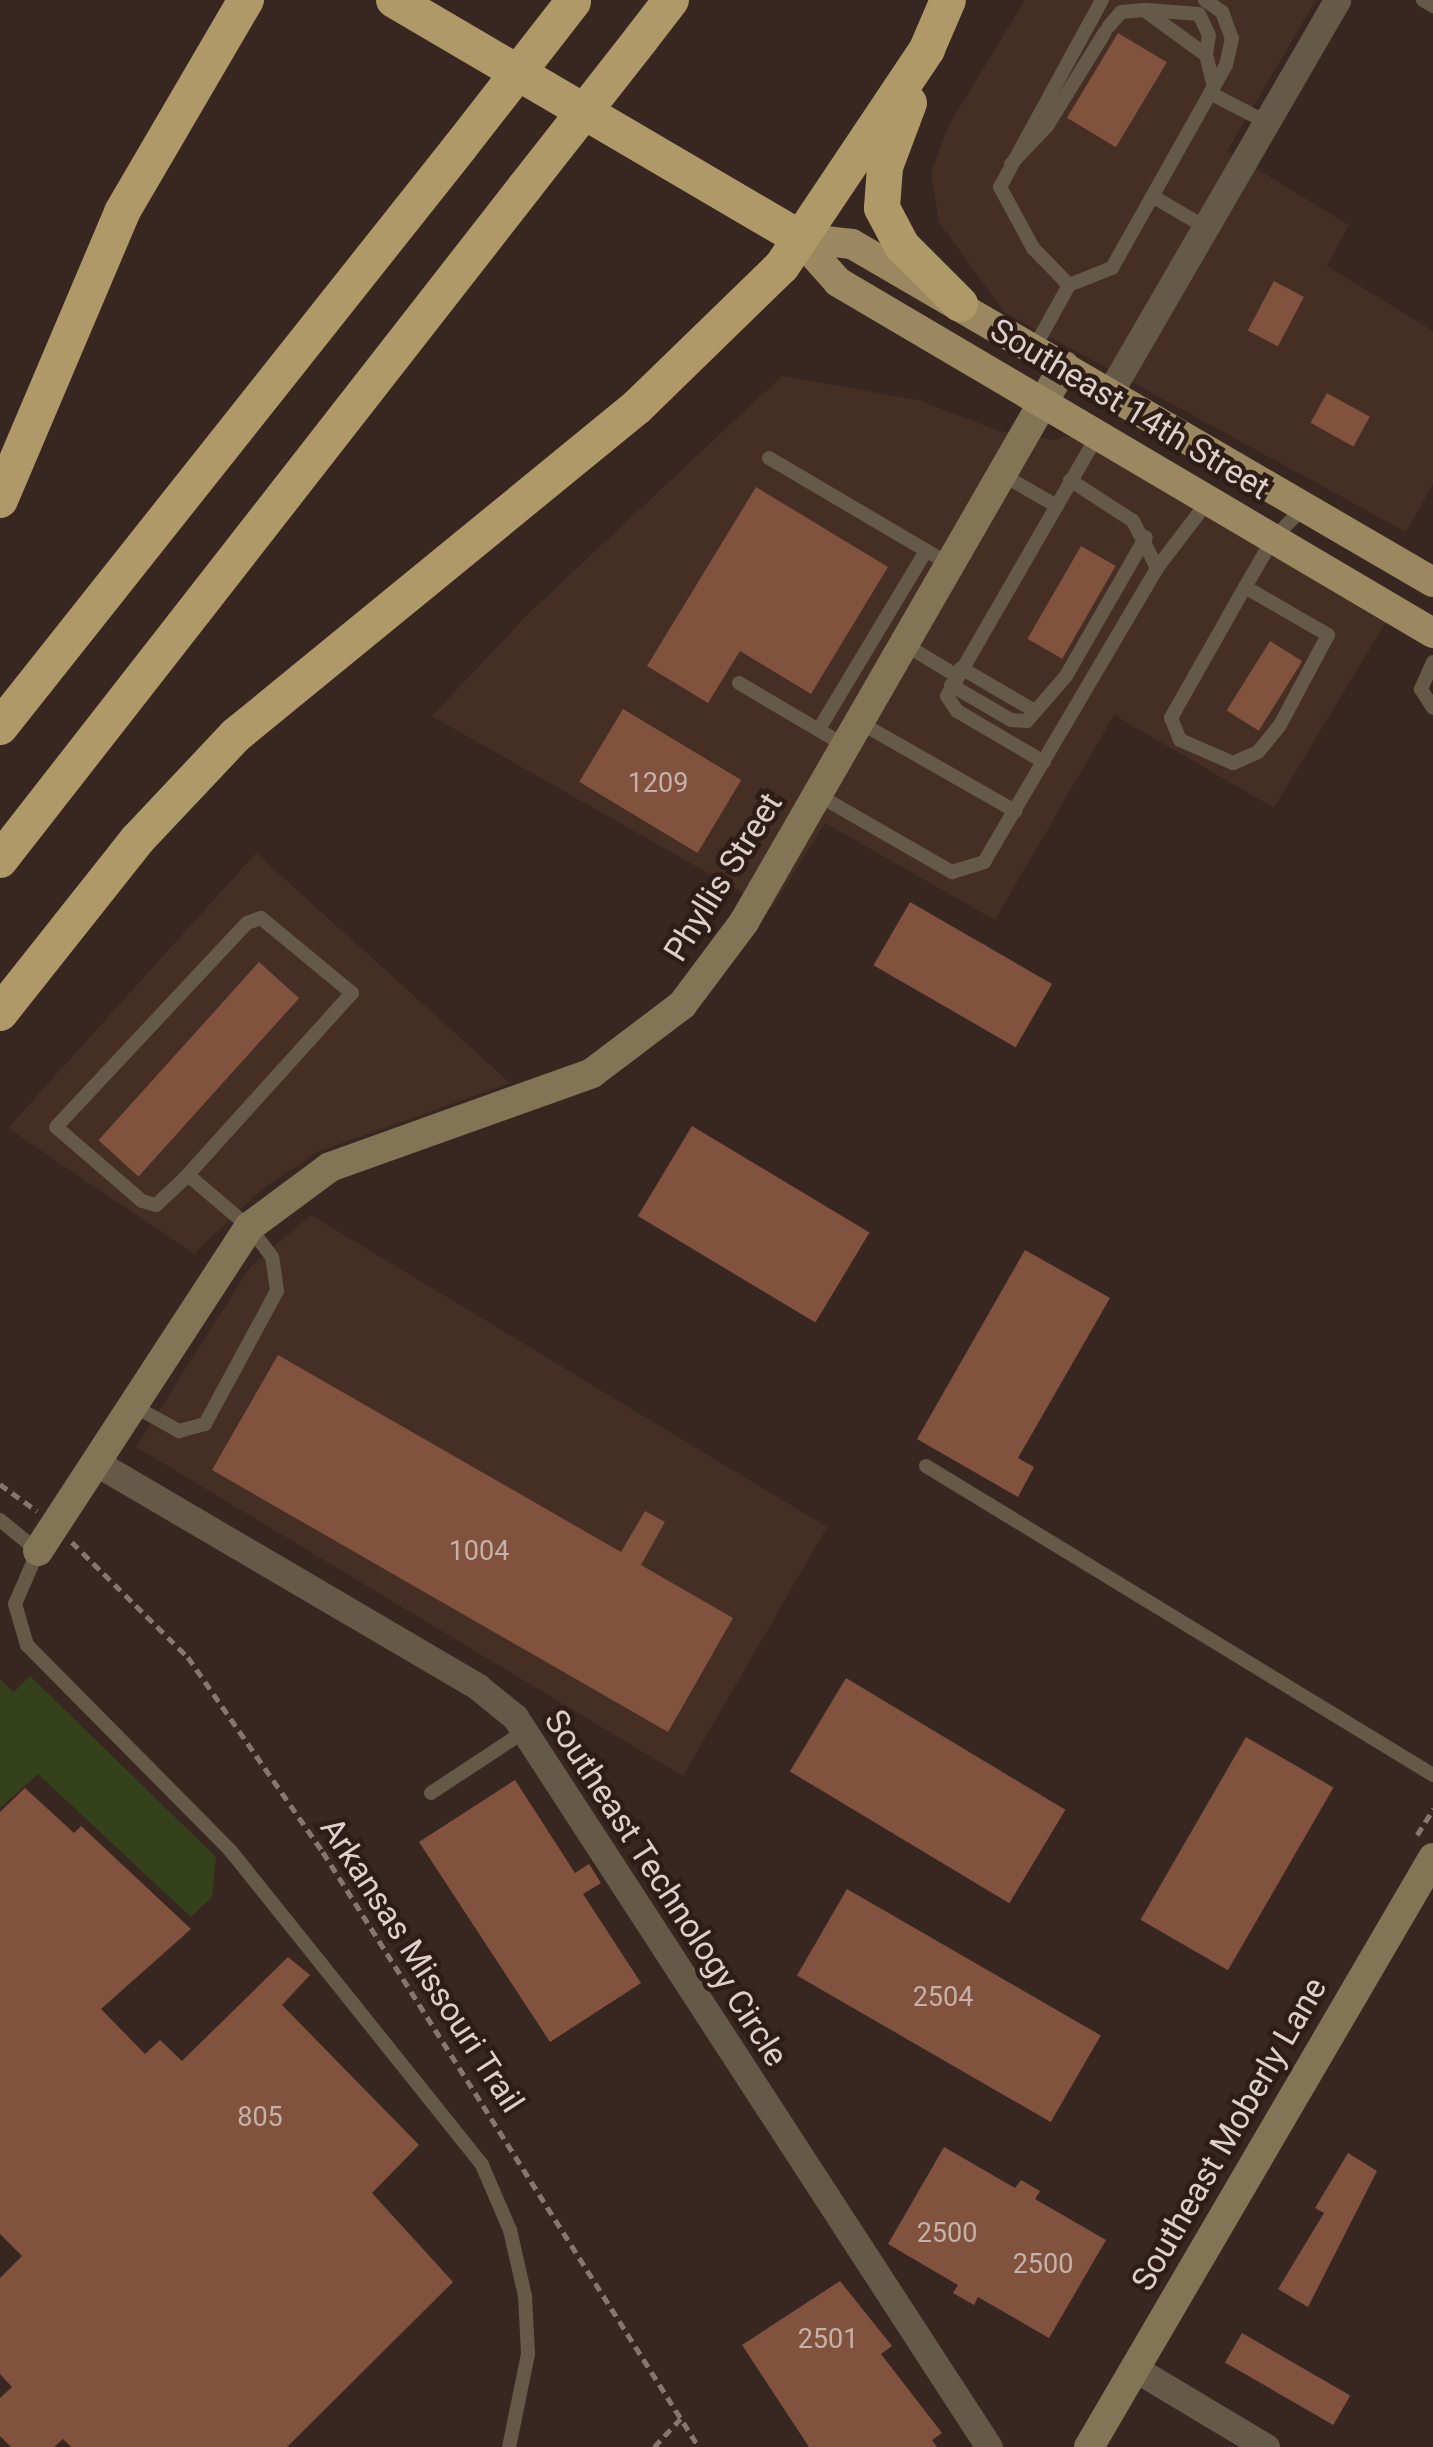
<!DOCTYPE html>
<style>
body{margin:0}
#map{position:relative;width:1433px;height:2447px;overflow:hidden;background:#382720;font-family:Roboto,sans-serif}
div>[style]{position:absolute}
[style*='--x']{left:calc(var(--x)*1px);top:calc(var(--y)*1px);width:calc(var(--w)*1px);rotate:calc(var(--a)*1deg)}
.built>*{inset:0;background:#452e24}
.green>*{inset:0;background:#34411b}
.building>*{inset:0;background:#81533f;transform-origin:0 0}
.path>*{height:4.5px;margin-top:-2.25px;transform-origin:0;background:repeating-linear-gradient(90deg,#857671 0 9px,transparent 0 15px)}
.lane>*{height:14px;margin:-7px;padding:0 7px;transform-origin:7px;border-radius:7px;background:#645a47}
.street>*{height:27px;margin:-13.5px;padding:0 13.5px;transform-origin:13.5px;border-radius:13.5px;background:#645a47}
.secondary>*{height:30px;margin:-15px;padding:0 15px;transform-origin:15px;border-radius:15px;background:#837456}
.primary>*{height:30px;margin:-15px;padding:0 15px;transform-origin:15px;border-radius:15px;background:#9b8860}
.highway>*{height:36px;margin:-18px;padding:0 18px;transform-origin:18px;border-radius:18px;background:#b09969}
.highway-bridge>*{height:36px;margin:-18px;padding:0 18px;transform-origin:18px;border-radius:18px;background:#b09969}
span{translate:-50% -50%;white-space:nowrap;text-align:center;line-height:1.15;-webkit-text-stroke:9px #2e1d16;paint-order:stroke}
.number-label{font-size:27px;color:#c5b1a9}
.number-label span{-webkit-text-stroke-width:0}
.street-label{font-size:33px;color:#dcd0cc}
</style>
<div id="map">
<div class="built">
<i style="clip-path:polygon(1025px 0,1316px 0,1227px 151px,1349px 225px,1327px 266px,1433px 331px,1433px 484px,1406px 532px,1004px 312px,939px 222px,931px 172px,949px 125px)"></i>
<i style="clip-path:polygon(782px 376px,918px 400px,999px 431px,1054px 440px,1074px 434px,1389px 617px,1274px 808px,1114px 715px,995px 920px,825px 823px,771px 909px,432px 716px,528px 614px)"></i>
<i style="clip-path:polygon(256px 853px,510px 1083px,317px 1152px,261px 1190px,194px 1254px,8px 1128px)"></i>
<i style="clip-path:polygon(311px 1215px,827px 1527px,683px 1776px,136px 1447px,250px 1267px)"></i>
</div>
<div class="green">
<i style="clip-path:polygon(30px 1676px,216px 1857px,212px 1897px,191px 1917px,38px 1774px,0 1808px,0 1679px,14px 1692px)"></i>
</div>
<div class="building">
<i style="left:1118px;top:33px;width:57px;height:99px;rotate:31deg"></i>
<i style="left:1274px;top:281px;width:34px;height:56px;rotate:28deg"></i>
<i style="left:1327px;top:393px;width:49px;height:34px;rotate:29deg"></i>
<i style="clip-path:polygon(756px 487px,888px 567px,811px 694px,740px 651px,708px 703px,647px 666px)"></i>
<i style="left:1081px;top:546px;width:40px;height:107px;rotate:30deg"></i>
<i style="left:1270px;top:641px;width:38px;height:82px;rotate:32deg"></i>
<i style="left:623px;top:709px;width:138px;height:85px;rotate:31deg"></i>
<i style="left:910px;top:902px;width:164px;height:73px;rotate:30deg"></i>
<i style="left:259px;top:962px;width:54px;height:240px;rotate:42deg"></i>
<i style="left:692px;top:1126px;width:207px;height:105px;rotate:31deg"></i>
<i style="clip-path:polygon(1025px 1250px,1110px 1298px,1018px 1458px,1034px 1467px,1018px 1497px,917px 1439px)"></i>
<i style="clip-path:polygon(278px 1355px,621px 1552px,645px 1511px,665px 1522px,641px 1565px,733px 1618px,668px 1732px,212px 1470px)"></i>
<i style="left:846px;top:1678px;width:256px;height:109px;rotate:31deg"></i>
<i style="left:1246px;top:1737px;width:101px;height:211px;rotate:30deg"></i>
<i style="clip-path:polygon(515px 1780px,575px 1873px,589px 1864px,601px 1883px,583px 1894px,641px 1983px,550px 2042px,419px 1842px)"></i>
<i style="clip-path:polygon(25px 1788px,74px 1833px,81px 1826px,191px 1929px,101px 2009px,145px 2054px,160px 2040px,182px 2061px,288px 1957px,310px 1975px,282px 2005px,419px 2145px,372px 2193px,453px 2282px,287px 2447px,71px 2447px,63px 2439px,54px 2447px,11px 2447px,0 2436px,0 2398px,12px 2387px,0 2374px,0 2278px,22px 2256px,0 2234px,0 1812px)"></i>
<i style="left:847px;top:1889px;width:293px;height:100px;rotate:30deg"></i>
<i style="clip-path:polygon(944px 2147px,1015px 2188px,1021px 2180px,1040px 2191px,1035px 2199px,1106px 2240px,1049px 2338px,978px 2297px,974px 2305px,953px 2293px,958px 2285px,888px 2244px)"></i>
<i style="clip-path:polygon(1348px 2153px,1377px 2171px,1308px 2307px,1278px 2289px,1324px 2213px,1315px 2208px)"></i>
<i style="clip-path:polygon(840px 2281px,892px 2346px,881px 2354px,942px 2433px,932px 2440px,937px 2447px,809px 2447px,742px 2345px)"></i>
<i style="left:1242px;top:2333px;width:125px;height:34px;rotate:30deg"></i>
</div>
<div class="path">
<i style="--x:0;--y:1484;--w:46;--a:36.1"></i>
<i style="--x:72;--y:1542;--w:163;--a:44.8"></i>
<i style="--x:188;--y:1657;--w:237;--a:55.3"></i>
<i style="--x:323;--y:1852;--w:704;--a:57.71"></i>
<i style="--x:1417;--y:1835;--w:31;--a:-58"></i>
<i style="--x:1294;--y:2038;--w:22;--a:-58"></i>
<i style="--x:1234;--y:2142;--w:84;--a:-60.1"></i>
<i style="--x:654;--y:2447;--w:40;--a:-47"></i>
</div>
<div class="lane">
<i style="--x:1102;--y:0;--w:213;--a:118.6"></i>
<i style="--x:1000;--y:187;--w:69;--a:61.6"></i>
<i style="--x:1033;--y:248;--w:52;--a:45.8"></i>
<i style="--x:1069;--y:285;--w:46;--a:-21.6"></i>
<i style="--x:1112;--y:268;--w:233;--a:-60.7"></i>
<i style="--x:1226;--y:65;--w:27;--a:-77"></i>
<i style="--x:1232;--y:39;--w:29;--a:-110"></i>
<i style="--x:1222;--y:12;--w:21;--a:-145"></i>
<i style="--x:1423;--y:0;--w:12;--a:31"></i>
<i style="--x:1148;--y:10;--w:51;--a:4.5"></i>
<i style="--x:1199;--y:14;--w:23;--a:65"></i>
<i style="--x:1209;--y:35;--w:20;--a:99"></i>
<i style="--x:1109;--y:26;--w:18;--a:-49"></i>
<i style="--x:1121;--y:12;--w:23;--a:-5"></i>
<i style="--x:1144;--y:10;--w:77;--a:36"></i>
<i style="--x:1206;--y:55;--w:32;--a:76"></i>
<i style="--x:1210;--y:93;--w:63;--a:27.4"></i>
<i style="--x:1011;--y:164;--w:52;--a:-46.5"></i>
<i style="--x:1047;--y:126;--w:110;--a:-58.3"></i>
<i style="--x:1152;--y:196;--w:61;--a:30.3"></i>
<i style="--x:1034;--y:348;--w:72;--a:-60.9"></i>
<i style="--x:769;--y:458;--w:209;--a:30.5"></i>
<i style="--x:1001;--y:474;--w:62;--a:29.9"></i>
<i style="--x:1070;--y:480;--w:75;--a:33.1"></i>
<i style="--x:1133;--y:521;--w:53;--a:62.9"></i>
<i style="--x:1245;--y:587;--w:96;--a:30"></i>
<i style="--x:1328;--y:635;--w:102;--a:118.1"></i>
<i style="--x:1280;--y:725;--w:35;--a:129"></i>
<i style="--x:1258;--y:752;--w:27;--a:156"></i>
<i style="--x:1233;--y:763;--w:58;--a:-156.5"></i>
<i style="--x:1180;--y:740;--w:24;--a:-112"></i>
<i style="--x:1171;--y:718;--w:10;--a:-61"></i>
<i style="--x:1176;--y:709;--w:140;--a:-60.5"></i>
<i style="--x:1245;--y:587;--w:56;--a:-59.7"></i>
<i style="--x:1273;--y:539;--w:45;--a:-45.9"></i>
<i style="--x:904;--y:644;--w:62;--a:31.1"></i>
<i style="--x:1433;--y:662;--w:30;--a:114"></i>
<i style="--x:1421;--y:689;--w:22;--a:58"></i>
<i style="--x:961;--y:668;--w:86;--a:30.2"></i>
<i style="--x:739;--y:683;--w:124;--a:30.5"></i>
<i style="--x:951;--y:685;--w:69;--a:30.3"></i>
<i style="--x:1011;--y:720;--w:16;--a:4"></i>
<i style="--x:1027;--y:721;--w:60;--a:-49.1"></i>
<i style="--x:1066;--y:676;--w:160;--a:-60.1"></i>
<i style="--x:859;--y:722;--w:180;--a:29.7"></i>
<i style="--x:819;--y:729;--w:208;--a:-59"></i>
<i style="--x:1044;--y:762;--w:101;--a:-149.6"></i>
<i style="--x:957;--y:711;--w:18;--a:-124"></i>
<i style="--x:947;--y:696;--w:300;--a:-60"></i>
<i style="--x:818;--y:795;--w:155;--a:29.9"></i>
<i style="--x:952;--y:872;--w:34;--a:-17"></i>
<i style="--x:984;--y:862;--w:341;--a:-59.5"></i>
<i style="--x:1157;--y:568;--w:84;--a:-52.7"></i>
<i style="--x:261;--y:918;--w:118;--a:39.5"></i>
<i style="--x:352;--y:993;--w:251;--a:132.1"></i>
<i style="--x:184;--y:1179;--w:38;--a:137"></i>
<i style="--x:156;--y:1205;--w:15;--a:-164"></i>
<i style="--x:142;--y:1201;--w:113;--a:-139.3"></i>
<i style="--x:56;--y:1127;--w:279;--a:-46.9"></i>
<i style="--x:247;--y:923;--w:15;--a:-20"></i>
<i style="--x:132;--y:1405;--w:54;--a:29"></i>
<i style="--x:179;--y:1431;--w:27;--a:-15"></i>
<i style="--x:205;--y:1424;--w:151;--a:-61.6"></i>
<i style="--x:277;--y:1291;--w:34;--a:-98"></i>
<i style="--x:272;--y:1257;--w:38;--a:-127"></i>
<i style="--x:249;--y:1227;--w:80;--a:-139.6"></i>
<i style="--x:926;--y:1466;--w:594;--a:31.36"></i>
<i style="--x:0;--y:1520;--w:49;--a:39.2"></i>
<i style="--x:38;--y:1551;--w:58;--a:113.5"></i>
<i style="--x:15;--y:1604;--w:43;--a:73.7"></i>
<i style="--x:27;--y:1645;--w:289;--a:45.3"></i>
<i style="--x:230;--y:1850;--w:403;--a:51.3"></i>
<i style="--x:482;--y:2165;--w:71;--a:66.7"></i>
<i style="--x:510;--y:2230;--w:68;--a:77.2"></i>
<i style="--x:525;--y:2296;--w:58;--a:87"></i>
<i style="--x:528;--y:2354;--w:95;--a:101.5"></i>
<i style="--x:431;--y:1793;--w:113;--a:-33.4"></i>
</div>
<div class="street">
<i style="--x:1110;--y:392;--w:453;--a:-59.9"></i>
<i style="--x:95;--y:1462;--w:444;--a:30.4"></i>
<i style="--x:478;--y:1687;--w:48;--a:39"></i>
<i style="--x:515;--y:1717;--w:870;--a:57"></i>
<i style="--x:1134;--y:2368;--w:154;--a:30.9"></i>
</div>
<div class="secondary">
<i style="--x:38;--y:1551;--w:387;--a:-56.9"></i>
<i style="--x:249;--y:1227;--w:101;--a:-36.5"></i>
<i style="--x:330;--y:1167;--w:278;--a:-19.7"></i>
<i style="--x:592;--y:1073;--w:113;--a:-37.1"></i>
<i style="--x:682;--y:1005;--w:104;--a:-53.2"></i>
<i style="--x:744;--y:922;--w:642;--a:-60.08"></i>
<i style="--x:1089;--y:2447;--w:682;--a:-59.71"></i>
</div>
<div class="primary">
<i style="--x:799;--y:238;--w:59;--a:48.4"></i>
<i style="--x:838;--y:282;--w:691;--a:30.54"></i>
<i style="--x:799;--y:238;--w:53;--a:6.5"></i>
<i style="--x:852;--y:244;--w:672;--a:30.19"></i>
</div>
<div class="highway">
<i style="--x:394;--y:0;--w:470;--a:30.4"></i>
<i style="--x:641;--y:39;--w:49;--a:-52.4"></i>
<i style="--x:909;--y:103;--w:68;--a:110.6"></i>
<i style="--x:885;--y:167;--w:41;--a:94.2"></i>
<i style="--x:882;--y:208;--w:43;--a:62.2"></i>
<i style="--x:902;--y:246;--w:82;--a:45"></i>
<i style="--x:0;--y:500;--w:313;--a:-67"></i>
<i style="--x:122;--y:212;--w:246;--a:-59.7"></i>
<i style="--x:0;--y:727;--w:740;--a:-51.58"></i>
<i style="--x:0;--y:860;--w:854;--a:-52.04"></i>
<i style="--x:0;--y:1013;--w:221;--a:-51.6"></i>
<i style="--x:137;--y:840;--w:144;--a:-46.7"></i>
<i style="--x:236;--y:735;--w:518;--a:-39.28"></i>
<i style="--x:637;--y:407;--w:202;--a:-44.2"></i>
<i style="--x:782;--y:266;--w:261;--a:-56.2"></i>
<i style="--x:927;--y:49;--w:53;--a:-66.8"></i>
</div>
<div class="highway-bridge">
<i style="--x:460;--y:147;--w:184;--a:-52.1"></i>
<i style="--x:525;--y:187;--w:188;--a:-51.9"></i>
</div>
<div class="number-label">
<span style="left:658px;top:784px">1209</span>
<span style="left:479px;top:1552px">1004</span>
<span style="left:943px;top:1998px">2504</span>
<span style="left:260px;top:2118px">805</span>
<span style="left:947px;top:2234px">2500</span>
<span style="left:1043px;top:2265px">2500</span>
<span style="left:828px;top:2340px">2501</span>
</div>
<div class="street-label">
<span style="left:1130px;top:409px;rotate:31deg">Southeast 14th Street</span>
<span style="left:723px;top:877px;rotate:-58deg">Phyllis Street</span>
<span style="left:666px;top:1888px;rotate:57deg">Southeast Technology Circle</span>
<span style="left:422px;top:1965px;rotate:57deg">Arkansas Missouri Trail</span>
<span style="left:1229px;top:2134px;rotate:-60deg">Southeast Moberly Lane</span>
</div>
</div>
